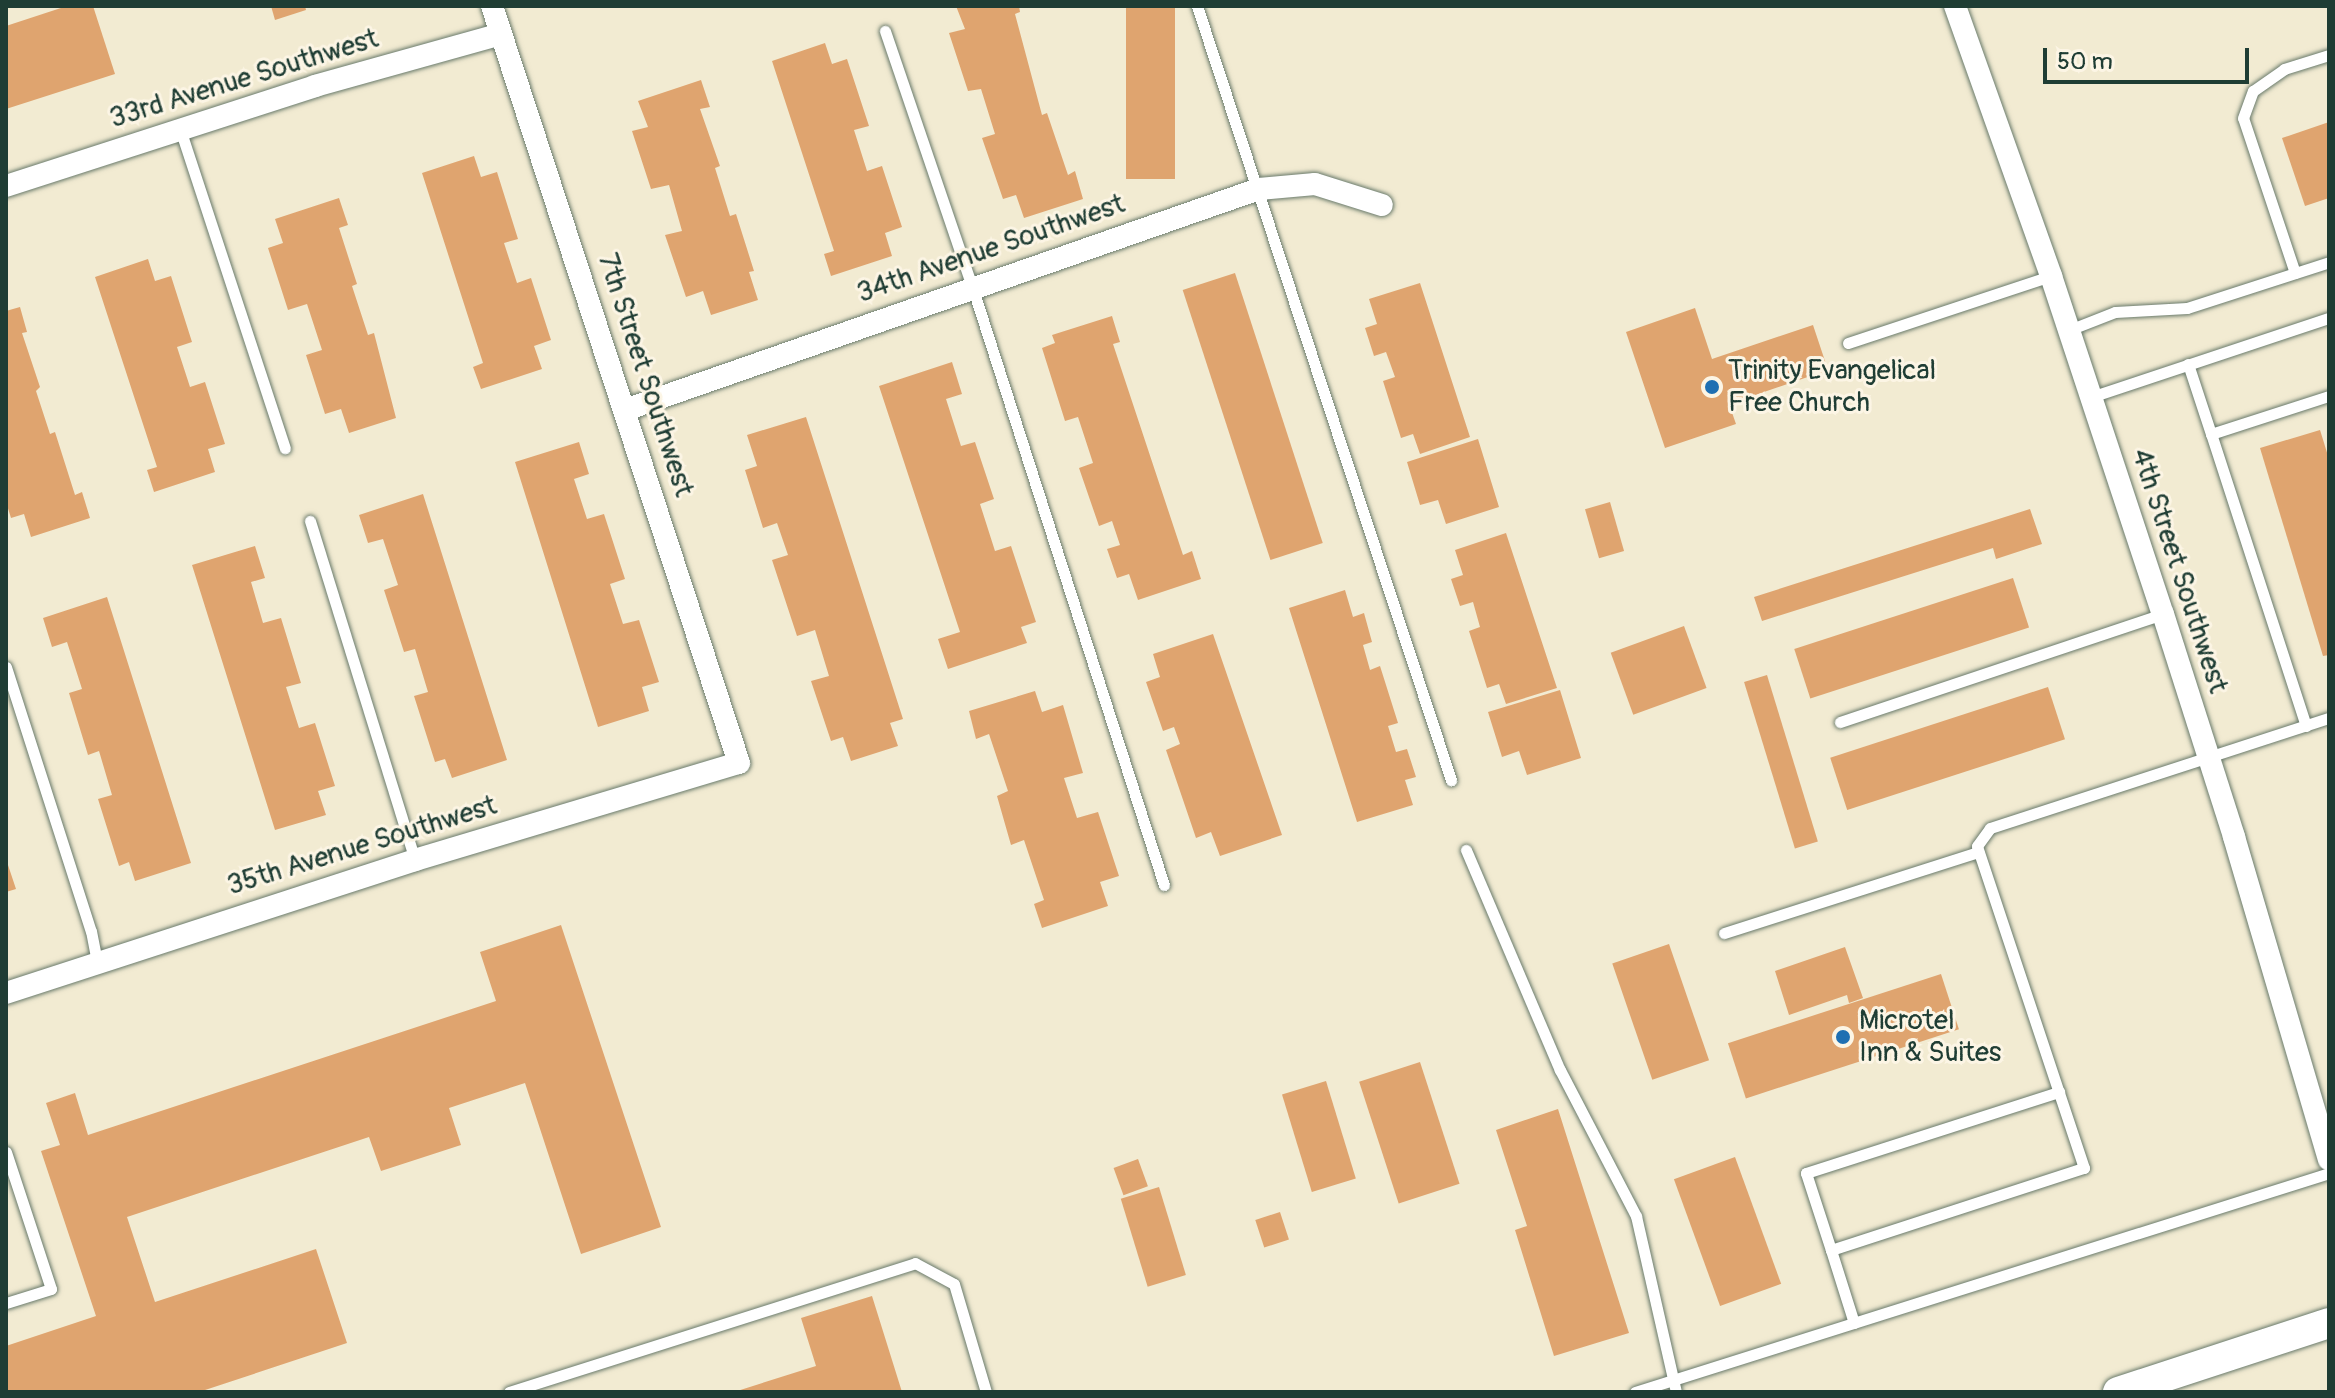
<!DOCTYPE html>
<style>
body{margin:0}
#map{position:relative;width:2335px;height:1398px;overflow:hidden;background:#f2ebd2;font-family:Pangolin,sans-serif}
div>[style]{position:absolute}
[style*='--x']{left:calc(var(--x)*1px);top:calc(var(--y)*1px);width:calc(var(--w)*1px);rotate:calc(var(--a)*1deg)}
.building>*{inset:0;background:#dfa46f;transform-origin:0 0}
.roads{filter:drop-shadow(0 0 2px #697a6b) drop-shadow(0 0 2px #697a6b)}
.lane>*{height:11px;margin:-5.5px;padding:0 5.5px;transform-origin:5.5px;border-radius:5.5px;background:#fff}
.street>*{height:22px;margin:-11px;padding:0 11px;transform-origin:11px;border-radius:11px;background:#fff}
.secondary>*{height:30px;margin:-15px;padding:0 15px;transform-origin:15px;border-radius:15px;background:#fff}
.dots>*{width:22px;height:22px;translate:-50% -50%;box-sizing:border-box;border:4px solid #fcf5e5;border-radius:50%}
span{translate:-50% -50%;white-space:nowrap;text-align:center;line-height:1.15;-webkit-text-stroke:6px #fcf5e5;paint-order:stroke}
.street-label{font-size:28px;color:#1f3d34}
.poi-label{font-size:28px;color:#1f3d34}
.left{translate:0 -50%;text-align:left}
.frame{position:absolute;inset:0;border:8px solid #1f3d34;pointer-events:none}
.scale{position:absolute;left:2043px;top:48px;width:206px;height:36px;box-sizing:border-box;border:4px solid #1f3d34;border-top:0;padding-left:10px;font-size:24px;line-height:28px;white-space:nowrap;color:#1f3d34;-webkit-text-stroke:6px #fcf5e5;paint-order:stroke}
</style>
<div id="map">
<div class="building">
<i style="clip-path:polygon(67px 6px,93px 6px,115px 74px,6px 109px,6px 26px)"></i>
<i style="clip-path:polygon(271px 6px,305px 6px,306px 10px,275px 20px)"></i>
<i style="clip-path:polygon(956px 6px,1019px 6px,1020px 12px,1015px 14px,1042px 115px,1047px 113px,1068px 175px,1075px 171px,1083px 199px,1024px 218px,1016px 195px,1003px 199px,982px 138px,995px 134px,981px 89px,968px 91px,949px 33px,965px 29px)"></i>
<i style="left:1126px;top:6px;width:49px;height:173px"></i>
<i style="clip-path:polygon(825px 43px,832px 64px,847px 59px,869px 126px,854px 130px,867px 171px,882px 166px,902px 227px,885px 233px,892px 256px,831px 276px,824px 254px,834px 251px,772px 61px)"></i>
<i style="clip-path:polygon(701px 80px,710px 107px,700px 109px,720px 166px,715px 168px,730px 216px,736px 214px,754px 271px,749px 272px,758px 300px,711px 315px,703px 291px,686px 297px,665px 235px,682px 231px,669px 185px,651px 189px,632px 131px,648px 127px,638px 101px)"></i>
<i style="clip-path:polygon(2329px 122px,2329px 198px,2305px 206px,2282px 138px)"></i>
<i style="clip-path:polygon(474px 156px,481px 177px,497px 172px,518px 239px,504px 243px,517px 283px,531px 278px,551px 340px,534px 346px,542px 369px,481px 389px,473px 367px,483px 363px,422px 173px)"></i>
<i style="clip-path:polygon(339px 198px,348px 225px,339px 228px,357px 284px,352px 286px,368px 335px,374px 333px,396px 418px,349px 433px,341px 409px,325px 414px,306px 355px,322px 350px,307px 304px,288px 310px,268px 248px,283px 243px,275px 219px)"></i>
<i style="clip-path:polygon(148px 259px,155px 281px,171px 276px,192px 342px,177px 347px,190px 387px,205px 382px,225px 444px,208px 449px,215px 472px,154px 492px,147px 470px,157px 467px,95px 277px)"></i>
<i style="left:1235px;top:273px;width:284px;height:55px;rotate:72deg"></i>
<i style="clip-path:polygon(1420px 283px,1470px 437px,1420px 454px,1413px 434px,1401px 438px,1383px 381px,1395px 377px,1386px 352px,1374px 356px,1365px 328px,1377px 324px,1369px 299px)"></i>
<i style="clip-path:polygon(20px 307px,27px 332px,22px 333px,40px 387px,36px 391px,50px 434px,55px 432px,75px 495px,82px 492px,90px 518px,31px 537px,24px 514px,11px 518px,6px 502px,6px 311px)"></i>
<i style="clip-path:polygon(1695px 308px,1712px 359px,1813px 325px,1828px 370px,1729px 404px,1736px 424px,1665px 448px,1626px 332px)"></i>
<i style="clip-path:polygon(1112px 316px,1120px 342px,1113px 344px,1183px 555px,1192px 551px,1201px 579px,1138px 600px,1129px 574px,1117px 578px,1107px 549px,1120px 545px,1112px 521px,1099px 526px,1079px 468px,1093px 463px,1078px 417px,1065px 421px,1042px 348px,1055px 343px,1052px 335px)"></i>
<i style="clip-path:polygon(952px 362px,962px 394px,946px 399px,961px 446px,975px 442px,994px 499px,980px 504px,995px 551px,1011px 546px,1036px 622px,1021px 627px,1027px 643px,948px 669px,938px 639px,960px 632px,879px 386px)"></i>
<i style="clip-path:polygon(806px 417px,903px 719px,890px 723px,898px 746px,851px 761px,843px 737px,831px 741px,811px 681px,829px 676px,815px 630px,797px 636px,772px 560px,788px 555px,777px 523px,763px 528px,745px 470px,757px 466px,747px 435px)"></i>
<i style="clip-path:polygon(2320px 430px,2329px 459px,2329px 655px,2323px 656px,2260px 448px)"></i>
<i style="clip-path:polygon(1478px 439px,1499px 507px,1446px 524px,1438px 500px,1420px 505px,1407px 462px)"></i>
<i style="clip-path:polygon(579px 442px,589px 474px,574px 479px,587px 519px,604px 514px,625px 579px,610px 584px,623px 624px,639px 620px,659px 682px,642px 687px,649px 711px,598px 727px,515px 462px)"></i>
<i style="clip-path:polygon(423px 494px,507px 760px,452px 778px,445px 759px,435px 762px,414px 696px,428px 692px,415px 649px,404px 652px,384px 590px,398px 585px,383px 539px,368px 543px,359px 515px)"></i>
<i style="left:1610px;top:502px;width:51px;height:26px;rotate:74deg"></i>
<i style="clip-path:polygon(2030px 509px,2042px 544px,1996px 559px,1993px 548px,1762px 621px,1754px 597px)"></i>
<i style="clip-path:polygon(1506px 533px,1557px 688px,1506px 704px,1499px 684px,1487px 688px,1469px 631px,1480px 627px,1473px 602px,1460px 606px,1451px 579px,1463px 575px,1455px 550px)"></i>
<i style="clip-path:polygon(255px 546px,265px 578px,251px 582px,263px 623px,281px 618px,301px 683px,286px 687px,299px 728px,315px 723px,335px 786px,318px 791px,326px 815px,275px 830px,192px 565px)"></i>
<i style="left:2013px;top:578px;width:52px;height:230px;rotate:72deg"></i>
<i style="clip-path:polygon(1345px 590px,1353px 617px,1364px 613px,1372px 642px,1363px 645px,1370px 670px,1380px 666px,1398px 723px,1388px 726px,1396px 752px,1407px 749px,1416px 777px,1405px 780px,1413px 805px,1357px 822px,1289px 608px)"></i>
<i style="clip-path:polygon(107px 597px,191px 863px,135px 881px,129px 862px,119px 866px,98px 799px,112px 795px,99px 751px,88px 755px,69px 693px,82px 689px,67px 642px,52px 647px,43px 618px)"></i>
<i style="left:1684px;top:626px;width:66px;height:78px;rotate:70deg"></i>
<i style="clip-path:polygon(1213px 634px,1282px 835px,1220px 856px,1211px 832px,1196px 838px,1166px 750px,1180px 744px,1174px 727px,1163px 731px,1146px 682px,1160px 677px,1153px 654px)"></i>
<i style="left:1767px;top:675px;width:174px;height:24px;rotate:73deg"></i>
<i style="left:2048px;top:687px;width:55px;height:229px;rotate:72deg"></i>
<i style="clip-path:polygon(1560px 690px,1581px 758px,1527px 775px,1519px 751px,1502px 757px,1488px 712px)"></i>
<i style="clip-path:polygon(1035px 691px,1042px 712px,1063px 705px,1083px 773px,1064px 778px,1077px 818px,1098px 812px,1119px 876px,1100px 882px,1108px 906px,1042px 928px,1034px 904px,1044px 900px,1024px 840px,1011px 845px,997px 796px,1008px 791px,989px 734px,976px 739px,969px 711px)"></i>
<i style="clip-path:polygon(6px 859px,16px 889px,6px 892px)"></i>
<i style="clip-path:polygon(561px 925px,661px 1227px,581px 1254px,525px 1083px,449px 1108px,461px 1145px,381px 1171px,369px 1137px,127px 1217px,155px 1302px,316px 1249px,347px 1343px,199px 1392px,6px 1392px,6px 1346px,96px 1316px,41px 1151px,60px 1145px,46px 1103px,75px 1093px,88px 1135px,496px 1001px,480px 952px)"></i>
<i style="left:1669px;top:944px;width:123px;height:60px;rotate:71deg"></i>
<i style="clip-path:polygon(1845px 947px,1863px 998px,1849px 1003px,1847px 995px,1789px 1015px,1775px 971px)"></i>
<i style="left:1941px;top:974px;width:58px;height:224px;rotate:72deg"></i>
<i style="left:1420px;top:1062px;width:128px;height:64px;rotate:72deg"></i>
<i style="left:1326px;top:1081px;width:102px;height:46px;rotate:73deg"></i>
<i style="clip-path:polygon(1558px 1109px,1629px 1333px,1554px 1356px,1515px 1230px,1527px 1226px,1496px 1130px)"></i>
<i style="left:1735px;top:1157px;width:135px;height:65px;rotate:70deg"></i>
<i style="left:1138px;top:1159px;width:29px;height:26px;rotate:70deg"></i>
<i style="left:1159px;top:1187px;width:92px;height:40px;rotate:73deg"></i>
<i style="left:1280px;top:1212px;width:29px;height:26px;rotate:72deg"></i>
<i style="clip-path:polygon(872px 1296px,902px 1392px,734px 1392px,816px 1366px,801px 1318px)"></i>
</div>
<div class="roads">
<div class="lane">
<i style="--x:1197;--y:6;--w:815;--a:71.83"></i>
<i style="--x:885;--y:31;--w:269;--a:71.2"></i>
<i style="--x:972;--y:286;--w:629;--a:72.23"></i>
<i style="--x:180;--y:129;--w:336;--a:71.8"></i>
<i style="--x:2295;--y:273;--w:163;--a:-108.5"></i>
<i style="--x:2243;--y:118;--w:29;--a:-70"></i>
<i style="--x:2253;--y:91;--w:38;--a:-35"></i>
<i style="--x:2284;--y:69;--w:47;--a:-17.3"></i>
<i style="--x:2069;--y:330;--w:49;--a:-21.4"></i>
<i style="--x:2115;--y:312;--w:72;--a:-3.2"></i>
<i style="--x:2187;--y:308;--w:149;--a:-17.9"></i>
<i style="--x:1848;--y:343;--w:214;--a:-18.3"></i>
<i style="--x:2188;--y:364;--w:74;--a:71.8"></i>
<i style="--x:2091;--y:397;--w:251;--a:-18.4"></i>
<i style="--x:310;--y:521;--w:355;--a:72.8"></i>
<i style="--x:6;--y:667;--w:277;--a:72.2"></i>
<i style="--x:91;--y:931;--w:32;--a:79"></i>
<i style="--x:1840;--y:722;--w:341;--a:-18.5"></i>
<i style="--x:2306;--y:726;--w:307;--a:-108"></i>
<i style="--x:2211;--y:434;--w:124;--a:-17.9"></i>
<i style="--x:1466;--y:850;--w:239;--a:66.9"></i>
<i style="--x:1560;--y:1070;--w:165;--a:62.5"></i>
<i style="--x:1636;--y:1216;--w:180;--a:77.2"></i>
<i style="--x:1724;--y:933;--w:267;--a:-17.7"></i>
<i style="--x:6;--y:1152;--w:144;--a:71.8"></i>
<i style="--x:51;--y:1289;--w:47;--a:162.7"></i>
<i style="--x:1831;--y:1250;--w:81;--a:-108"></i>
<i style="--x:1806;--y:1173;--w:266;--a:-17.8"></i>
<i style="--x:1854;--y:1323;--w:77;--a:-107.5"></i>
<i style="--x:1831;--y:1250;--w:266;--a:-18"></i>
<i style="--x:2084;--y:1168;--w:339;--a:-108.4"></i>
<i style="--x:1977;--y:846;--w:22;--a:-54"></i>
<i style="--x:1990;--y:828;--w:356;--a:-18"></i>
<i style="--x:509;--y:1392;--w:426;--a:-17.6"></i>
<i style="--x:915;--y:1263;--w:44;--a:28.3"></i>
<i style="--x:954;--y:1284;--w:113;--a:73.5"></i>
<i style="--x:1635;--y:1392;--w:728;--a:-17.51"></i>
</div>
<div class="street">
<i style="--x:1955;--y:6;--w:287;--a:70.4"></i>
<i style="--x:2051;--y:276;--w:356;--a:71.7"></i>
<i style="--x:2163;--y:614;--w:234;--a:72.3"></i>
<i style="--x:2234;--y:837;--w:336;--a:73.6"></i>
<i style="--x:6;--y:186;--w:325;--a:-17.9"></i>
<i style="--x:315;--y:86;--w:193;--a:-15.6"></i>
<i style="--x:625;--y:410;--w:671;--a:-19.22"></i>
<i style="--x:1259;--y:189;--w:56;--a:-5.1"></i>
<i style="--x:1315;--y:184;--w:70;--a:17.4"></i>
<i style="--x:6;--y:993;--w:430;--a:-18"></i>
<i style="--x:415;--y:860;--w:338;--a:-16.7"></i>
<i style="--x:739;--y:763;--w:796;--a:-108.07"></i>
</div>
<div class="secondary">
<i style="--x:2118;--y:1392;--w:222;--a:-18.1"></i>
</div>
</div>
<div class="dots">
<i style="left:1712px;top:387px;background:#1f6fb2"></i>
<i style="left:1843px;top:1037px;background:#1f6fb2"></i>
</div>
<div class="street-label">
<span style="left:244px;top:79px;rotate:-17deg">33rd Avenue Southwest</span>
<span style="left:991px;top:249px;rotate:-19deg">34th Avenue Southwest</span>
<span style="left:645px;top:375px;rotate:72deg">7th Street Southwest</span>
<span style="left:2179px;top:571px;rotate:72deg">4th Street Southwest</span>
<span style="left:362px;top:846px;rotate:-17deg">35th Avenue Southwest</span>
</div>
<div class="poi-label">
<span class="left" style="left:1728px;top:387px">Trinity Evangelical<br>Free Church</span>
<span class="left" style="left:1859px;top:1037px">Microtel<br>Inn &amp; Suites</span>
</div>
<div class="frame"></div>
<div class="scale">50 m</div>
</div>
